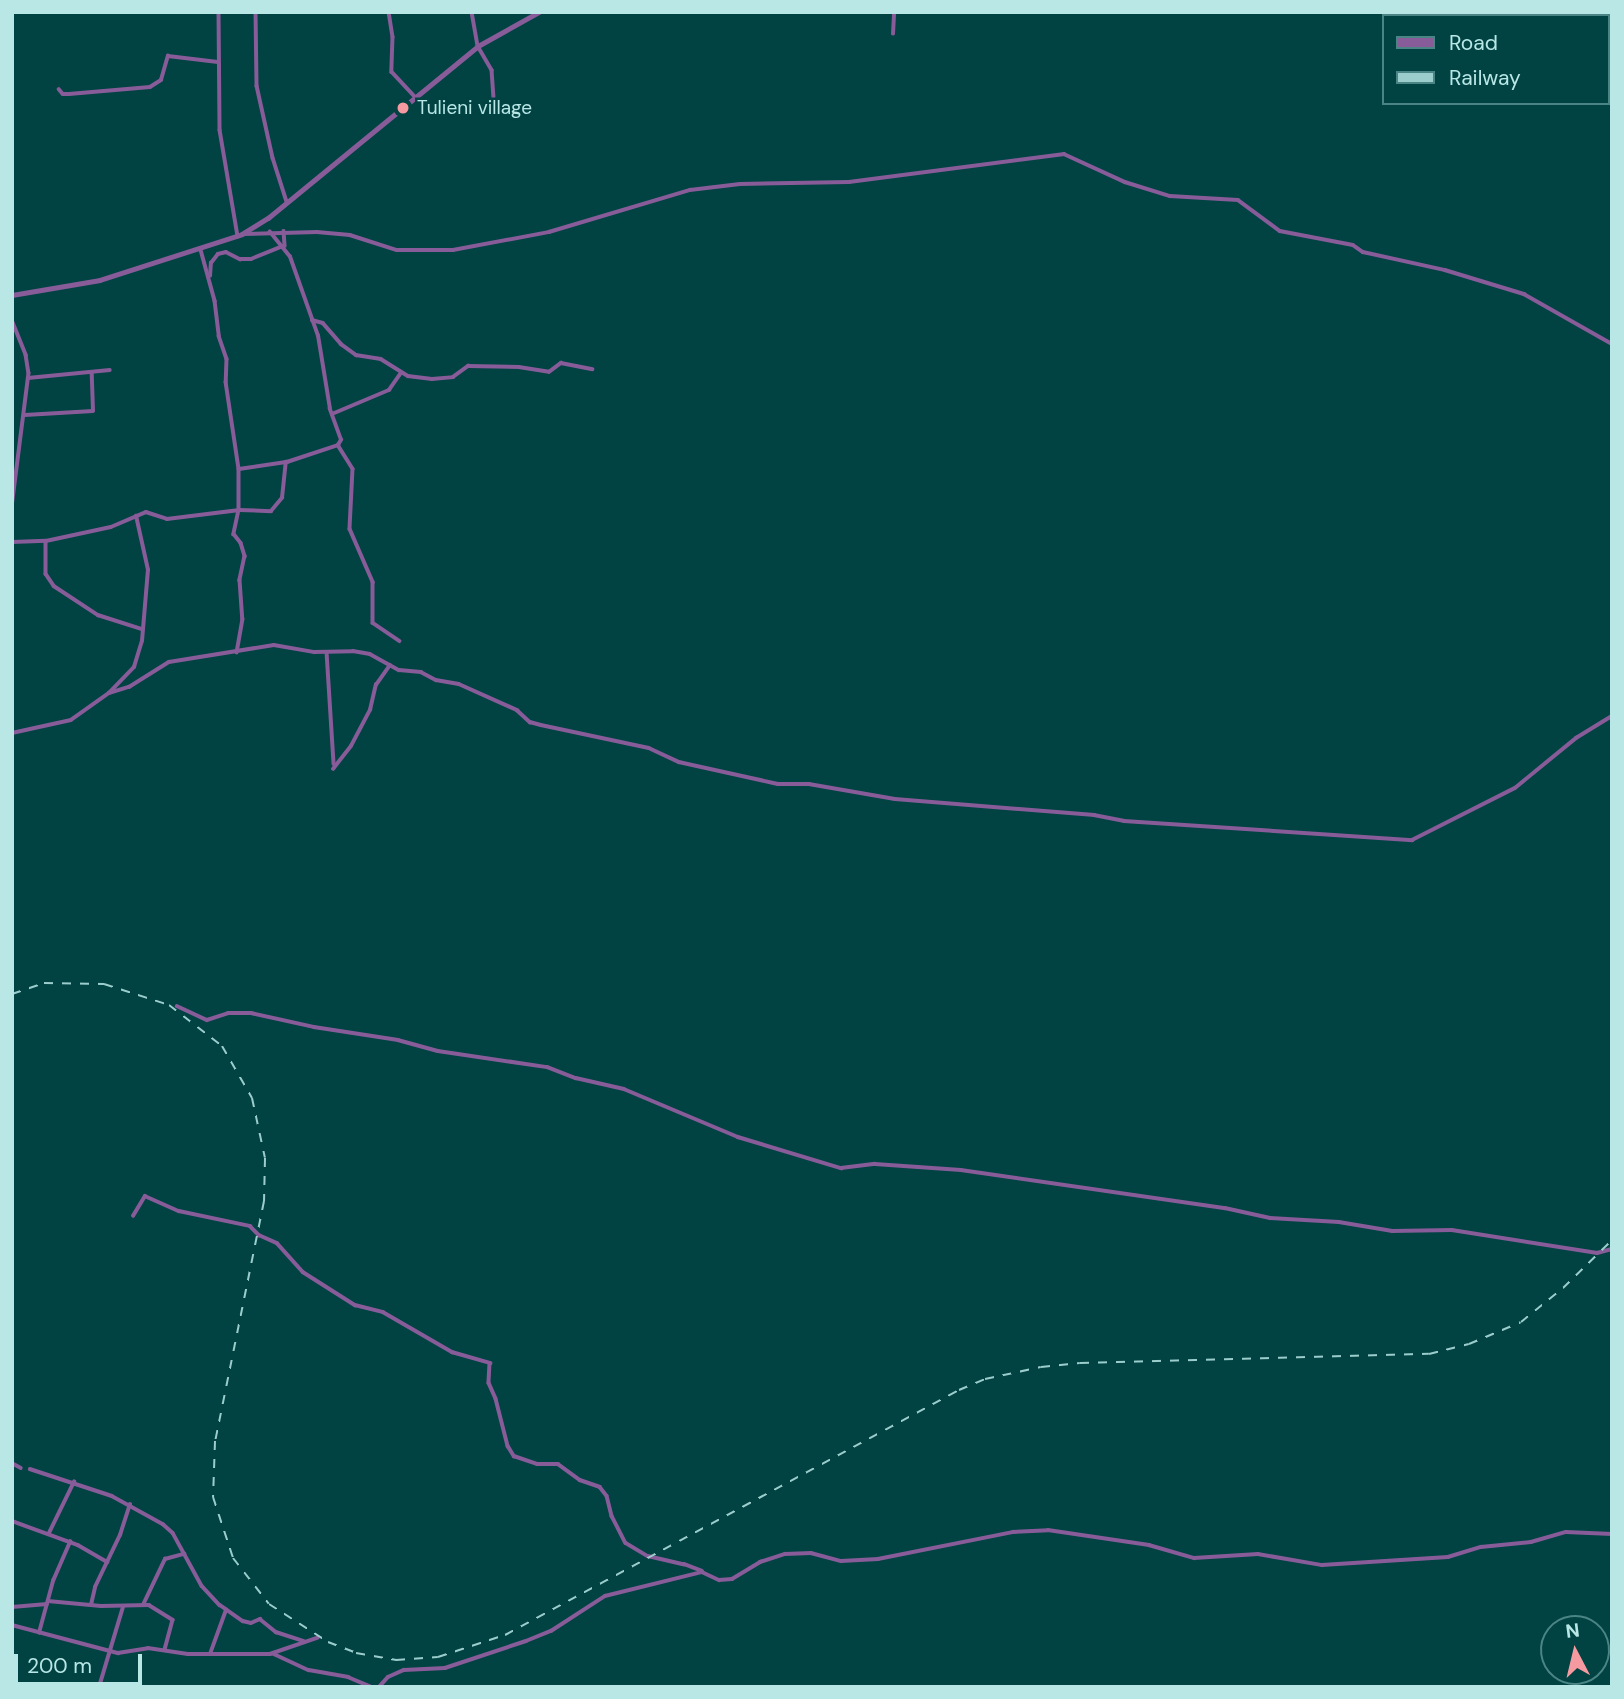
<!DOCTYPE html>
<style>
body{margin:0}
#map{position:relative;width:1624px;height:1699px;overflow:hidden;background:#014242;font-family:"DM Sans",sans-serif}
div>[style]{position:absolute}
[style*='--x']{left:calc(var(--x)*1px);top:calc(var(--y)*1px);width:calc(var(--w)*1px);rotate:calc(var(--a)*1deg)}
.minor>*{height:3.5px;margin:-1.75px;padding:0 1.75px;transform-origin:1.75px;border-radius:1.75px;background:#875c98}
.tertiary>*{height:4.5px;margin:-2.25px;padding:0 2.25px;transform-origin:2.25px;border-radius:2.25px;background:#875c98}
.rail>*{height:2px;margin-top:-1px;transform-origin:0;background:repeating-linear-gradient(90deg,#9bcdcc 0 9px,transparent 0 18px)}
.dots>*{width:19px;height:19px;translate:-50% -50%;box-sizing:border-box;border:4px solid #014242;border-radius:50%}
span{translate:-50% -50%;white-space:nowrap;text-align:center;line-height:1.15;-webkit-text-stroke:5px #014242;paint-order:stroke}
.poi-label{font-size:19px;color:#b8e7e6}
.left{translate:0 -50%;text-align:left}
.frame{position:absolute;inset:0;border:14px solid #b8e7e6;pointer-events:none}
.legend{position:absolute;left:1382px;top:14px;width:228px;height:91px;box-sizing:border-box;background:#014242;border:2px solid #4a8484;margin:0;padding:9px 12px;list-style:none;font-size:21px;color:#b8e7e6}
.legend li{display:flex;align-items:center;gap:14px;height:35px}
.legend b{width:35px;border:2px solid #4a8484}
.north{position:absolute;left:1540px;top:1615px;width:70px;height:70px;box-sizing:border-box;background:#014242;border:2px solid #4a8484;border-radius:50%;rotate:353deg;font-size:19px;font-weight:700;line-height:28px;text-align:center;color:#b8e7e6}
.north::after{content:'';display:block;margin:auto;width:24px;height:32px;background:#f49aa0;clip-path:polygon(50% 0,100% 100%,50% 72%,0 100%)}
.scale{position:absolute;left:14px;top:1654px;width:128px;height:32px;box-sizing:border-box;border:4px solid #b8e7e6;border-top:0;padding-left:9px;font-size:21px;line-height:24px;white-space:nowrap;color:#b8e7e6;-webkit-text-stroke:5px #014242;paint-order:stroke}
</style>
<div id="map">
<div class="minor">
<i style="--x:219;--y:12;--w:118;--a:89.5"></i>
<i style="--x:220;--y:130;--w:108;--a:80.4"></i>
<i style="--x:256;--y:12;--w:74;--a:89.2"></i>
<i style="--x:257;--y:86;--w:74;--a:77.5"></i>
<i style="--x:273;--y:158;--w:46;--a:72.3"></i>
<i style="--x:389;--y:12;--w:25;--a:81"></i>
<i style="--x:393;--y:37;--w:35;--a:92"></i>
<i style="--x:392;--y:72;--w:34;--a:47"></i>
<i style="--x:472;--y:12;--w:35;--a:80"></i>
<i style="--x:478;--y:46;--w:28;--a:60"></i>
<i style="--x:492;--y:70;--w:32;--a:86"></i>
<i style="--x:893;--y:34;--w:22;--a:-87"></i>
<i style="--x:59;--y:89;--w:6;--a:51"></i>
<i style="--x:63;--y:94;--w:6;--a:0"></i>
<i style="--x:69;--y:94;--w:81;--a:-4.9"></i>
<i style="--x:150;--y:87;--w:13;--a:-32"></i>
<i style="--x:161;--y:80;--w:25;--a:-74"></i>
<i style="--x:168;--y:56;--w:50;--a:6.8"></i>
<i style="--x:284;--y:231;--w:15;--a:86"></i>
<i style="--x:244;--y:234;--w:73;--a:-1.6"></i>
<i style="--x:317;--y:232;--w:33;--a:5"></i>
<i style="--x:350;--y:235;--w:49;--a:17.7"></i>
<i style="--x:397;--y:250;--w:56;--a:0"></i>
<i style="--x:453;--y:250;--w:98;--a:-10.6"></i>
<i style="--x:549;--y:232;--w:147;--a:-16.6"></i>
<i style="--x:690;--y:190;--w:50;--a:-6.8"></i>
<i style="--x:740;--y:184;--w:109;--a:-1.1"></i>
<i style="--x:849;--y:182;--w:217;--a:-7.4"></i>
<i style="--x:1064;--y:154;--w:67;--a:24.7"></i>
<i style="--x:1125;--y:182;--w:47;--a:17.3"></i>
<i style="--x:1170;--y:196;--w:68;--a:3.4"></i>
<i style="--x:1238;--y:200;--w:52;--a:36.4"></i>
<i style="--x:1280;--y:231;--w:74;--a:10.9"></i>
<i style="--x:1353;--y:245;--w:12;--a:35"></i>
<i style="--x:1363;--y:252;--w:84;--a:12.4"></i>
<i style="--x:1445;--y:270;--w:83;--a:16.9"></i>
<i style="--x:1524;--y:294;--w:101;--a:29.6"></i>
<i style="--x:201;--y:250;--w:53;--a:74.6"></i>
<i style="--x:215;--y:301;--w:35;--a:83"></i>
<i style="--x:219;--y:336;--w:24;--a:71"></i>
<i style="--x:227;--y:359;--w:23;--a:92"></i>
<i style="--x:226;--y:382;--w:88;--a:81.5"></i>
<i style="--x:239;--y:469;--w:41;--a:90"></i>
<i style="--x:239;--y:510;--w:25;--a:102"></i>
<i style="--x:234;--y:534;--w:11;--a:52"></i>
<i style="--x:241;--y:543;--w:14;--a:73"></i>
<i style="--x:245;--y:556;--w:25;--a:102"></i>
<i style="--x:240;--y:580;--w:39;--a:86"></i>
<i style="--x:243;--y:619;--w:34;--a:100"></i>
<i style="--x:210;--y:276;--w:13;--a:-86"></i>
<i style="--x:211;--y:263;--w:11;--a:-52"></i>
<i style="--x:218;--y:254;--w:8;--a:-14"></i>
<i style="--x:226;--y:252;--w:16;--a:27"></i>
<i style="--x:240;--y:259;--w:11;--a:0"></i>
<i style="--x:251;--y:259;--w:35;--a:-22"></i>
<i style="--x:12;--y:320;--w:38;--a:68"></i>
<i style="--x:26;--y:355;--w:18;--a:81"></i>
<i style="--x:29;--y:373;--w:136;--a:97.2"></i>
<i style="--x:312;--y:320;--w:11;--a:15"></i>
<i style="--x:323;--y:323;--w:28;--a:49"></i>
<i style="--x:341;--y:344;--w:19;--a:36"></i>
<i style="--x:356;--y:355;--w:25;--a:9"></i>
<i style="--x:381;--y:359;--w:32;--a:32"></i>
<i style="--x:408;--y:376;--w:24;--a:7"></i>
<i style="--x:432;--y:379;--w:21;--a:-5"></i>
<i style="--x:453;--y:377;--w:19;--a:-36"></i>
<i style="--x:468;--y:366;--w:51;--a:1.1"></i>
<i style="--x:519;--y:367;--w:30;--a:9"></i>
<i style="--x:549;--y:372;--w:15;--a:-37"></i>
<i style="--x:561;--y:363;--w:32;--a:11"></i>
<i style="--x:28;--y:378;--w:82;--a:-5.6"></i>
<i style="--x:332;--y:414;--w:62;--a:-22.8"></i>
<i style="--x:389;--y:390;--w:19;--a:-55"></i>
<i style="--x:25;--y:415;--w:68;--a:-3.4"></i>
<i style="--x:93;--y:411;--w:38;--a:-92"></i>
<i style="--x:338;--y:445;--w:28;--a:58"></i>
<i style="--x:353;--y:469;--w:60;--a:92.9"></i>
<i style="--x:350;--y:529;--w:58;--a:66.5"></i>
<i style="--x:373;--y:582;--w:41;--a:90"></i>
<i style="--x:373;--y:623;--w:32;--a:34"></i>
<i style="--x:239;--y:469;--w:49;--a:-8.3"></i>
<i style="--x:287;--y:462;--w:54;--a:-18.4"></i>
<i style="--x:338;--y:445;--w:6;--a:-59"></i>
<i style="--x:341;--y:440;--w:33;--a:-110"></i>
<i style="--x:330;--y:409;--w:74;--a:-99.3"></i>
<i style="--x:318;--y:336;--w:84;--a:-109.5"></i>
<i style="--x:290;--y:257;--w:32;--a:-129"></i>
<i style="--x:46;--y:541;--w:33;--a:90"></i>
<i style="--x:46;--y:574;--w:14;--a:56"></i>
<i style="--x:54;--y:586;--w:53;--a:33.4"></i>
<i style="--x:98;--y:615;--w:46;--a:17.7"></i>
<i style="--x:12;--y:542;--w:34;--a:-2"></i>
<i style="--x:46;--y:541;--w:66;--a:-12.2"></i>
<i style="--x:111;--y:527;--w:38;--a:-23"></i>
<i style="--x:146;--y:512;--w:22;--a:18"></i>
<i style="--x:167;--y:519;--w:73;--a:-7.1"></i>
<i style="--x:239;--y:510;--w:32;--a:2"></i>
<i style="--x:271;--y:511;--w:17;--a:-50"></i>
<i style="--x:282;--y:498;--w:36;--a:-84"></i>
<i style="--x:327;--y:652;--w:112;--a:86.4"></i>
<i style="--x:109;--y:693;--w:36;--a:-46"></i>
<i style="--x:134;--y:667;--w:27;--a:-73"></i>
<i style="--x:142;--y:641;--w:71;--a:-85.2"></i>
<i style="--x:148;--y:570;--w:55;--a:-102.5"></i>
<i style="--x:12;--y:733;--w:60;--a:-12.4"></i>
<i style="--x:71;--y:720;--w:47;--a:-35.4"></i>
<i style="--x:109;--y:693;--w:21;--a:-17"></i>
<i style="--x:129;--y:687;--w:47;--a:-32"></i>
<i style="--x:169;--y:662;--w:106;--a:-9.2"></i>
<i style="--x:274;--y:645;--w:41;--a:9.9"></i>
<i style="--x:314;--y:652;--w:39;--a:-1"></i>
<i style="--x:353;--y:651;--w:17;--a:10"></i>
<i style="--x:370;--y:654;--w:33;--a:29"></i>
<i style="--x:399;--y:670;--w:22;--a:5"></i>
<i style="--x:421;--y:672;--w:17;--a:28"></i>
<i style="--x:436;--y:680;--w:23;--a:10"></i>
<i style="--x:459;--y:684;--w:64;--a:24.1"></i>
<i style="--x:517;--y:710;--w:18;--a:43"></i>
<i style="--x:530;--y:722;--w:11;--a:15"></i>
<i style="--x:541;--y:725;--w:110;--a:12"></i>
<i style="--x:649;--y:748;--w:33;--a:25"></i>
<i style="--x:679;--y:762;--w:101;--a:12.5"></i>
<i style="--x:778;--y:784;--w:31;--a:0"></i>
<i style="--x:809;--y:784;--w:87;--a:9.9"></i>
<i style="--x:895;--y:799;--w:200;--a:4.6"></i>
<i style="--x:1094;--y:815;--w:31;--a:11"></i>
<i style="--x:1124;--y:821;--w:289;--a:3.8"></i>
<i style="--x:1412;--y:840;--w:115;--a:-26.8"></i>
<i style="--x:1515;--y:788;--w:79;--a:-39.3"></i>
<i style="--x:1576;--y:738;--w:42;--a:-31.4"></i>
<i style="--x:333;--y:769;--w:29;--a:-52"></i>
<i style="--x:351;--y:746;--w:41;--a:-62.2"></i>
<i style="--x:370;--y:710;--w:26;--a:-77"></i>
<i style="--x:376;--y:685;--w:24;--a:-55"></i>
<i style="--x:177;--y:1006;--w:33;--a:25"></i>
<i style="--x:207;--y:1020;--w:22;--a:-18"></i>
<i style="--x:228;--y:1013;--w:23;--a:0"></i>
<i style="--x:251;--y:1013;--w:65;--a:12.5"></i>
<i style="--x:314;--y:1027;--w:85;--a:8.8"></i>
<i style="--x:398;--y:1040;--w:41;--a:15.4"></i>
<i style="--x:438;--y:1051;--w:110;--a:8.4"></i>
<i style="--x:547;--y:1067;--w:31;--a:21"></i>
<i style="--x:576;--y:1078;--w:49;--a:12.9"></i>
<i style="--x:624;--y:1089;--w:124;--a:22.8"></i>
<i style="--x:738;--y:1137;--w:108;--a:16.8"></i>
<i style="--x:841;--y:1168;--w:34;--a:-7"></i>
<i style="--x:875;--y:1164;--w:86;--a:4"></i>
<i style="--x:961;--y:1170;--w:267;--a:8.2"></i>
<i style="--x:1225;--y:1208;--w:46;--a:12.5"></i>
<i style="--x:1270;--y:1218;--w:69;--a:3.3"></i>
<i style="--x:1339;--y:1222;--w:54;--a:9.6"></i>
<i style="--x:1392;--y:1231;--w:60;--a:-1"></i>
<i style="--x:1452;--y:1230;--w:147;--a:9"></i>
<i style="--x:1597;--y:1253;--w:16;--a:-15"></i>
<i style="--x:133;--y:1216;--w:23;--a:-59"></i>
<i style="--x:145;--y:1196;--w:37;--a:24"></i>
<i style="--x:179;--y:1211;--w:73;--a:11.9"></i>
<i style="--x:250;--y:1226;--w:13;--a:45"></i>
<i style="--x:259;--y:1235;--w:20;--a:24"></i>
<i style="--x:277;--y:1243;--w:39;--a:48"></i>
<i style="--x:303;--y:1272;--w:62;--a:32.4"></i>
<i style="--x:355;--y:1305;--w:29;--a:14"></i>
<i style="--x:383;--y:1312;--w:80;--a:30.1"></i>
<i style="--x:452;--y:1352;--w:40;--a:16"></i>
<i style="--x:490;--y:1363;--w:20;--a:93"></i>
<i style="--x:489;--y:1383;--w:17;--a:66"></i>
<i style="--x:496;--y:1399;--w:49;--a:75.7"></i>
<i style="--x:508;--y:1446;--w:12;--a:59"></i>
<i style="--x:514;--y:1456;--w:24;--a:19"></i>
<i style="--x:537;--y:1464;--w:21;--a:0"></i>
<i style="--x:558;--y:1464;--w:27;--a:36"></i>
<i style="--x:580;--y:1480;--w:21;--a:19"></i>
<i style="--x:600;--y:1487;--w:11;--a:52"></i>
<i style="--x:607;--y:1496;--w:21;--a:76"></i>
<i style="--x:612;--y:1516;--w:30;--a:63"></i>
<i style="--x:626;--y:1543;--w:26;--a:31"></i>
<i style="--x:648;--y:1556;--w:37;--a:13"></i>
<i style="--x:684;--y:1564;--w:19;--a:21"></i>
<i style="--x:12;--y:1463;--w:10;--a:29"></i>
<i style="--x:30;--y:1469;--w:86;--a:18.2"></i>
<i style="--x:112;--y:1496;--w:58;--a:28.8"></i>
<i style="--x:163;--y:1524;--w:13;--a:42"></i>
<i style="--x:173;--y:1533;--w:60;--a:61.3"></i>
<i style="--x:202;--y:1586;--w:26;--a:47"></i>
<i style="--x:220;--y:1605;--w:28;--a:35"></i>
<i style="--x:243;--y:1621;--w:8;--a:14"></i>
<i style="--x:251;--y:1623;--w:10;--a:-24"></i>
<i style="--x:260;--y:1619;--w:21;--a:39"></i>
<i style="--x:276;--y:1632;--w:29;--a:18"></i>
<i style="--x:12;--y:1521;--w:70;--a:20"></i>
<i style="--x:78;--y:1545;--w:34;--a:30"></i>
<i style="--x:49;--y:1533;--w:57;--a:-63.9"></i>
<i style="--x:48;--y:1601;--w:53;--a:5.4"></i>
<i style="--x:101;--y:1606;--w:48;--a:-1.2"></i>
<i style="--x:149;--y:1605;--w:28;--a:32"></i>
<i style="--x:173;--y:1620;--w:31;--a:105"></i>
<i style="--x:91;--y:1605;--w:18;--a:-77"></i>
<i style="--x:95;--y:1587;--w:58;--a:-64.3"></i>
<i style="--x:120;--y:1535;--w:32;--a:-72"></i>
<i style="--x:143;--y:1605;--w:51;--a:-64.4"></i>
<i style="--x:165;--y:1559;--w:20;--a:-15"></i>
<i style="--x:12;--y:1607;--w:35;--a:-5"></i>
<i style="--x:12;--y:1625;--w:110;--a:14.8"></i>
<i style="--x:118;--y:1653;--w:30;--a:-9"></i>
<i style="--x:148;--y:1648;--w:40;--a:8.5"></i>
<i style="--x:188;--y:1654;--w:82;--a:0"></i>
<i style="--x:270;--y:1654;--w:50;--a:-18.8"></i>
<i style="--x:39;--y:1633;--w:54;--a:-74.9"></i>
<i style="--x:53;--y:1581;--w:43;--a:-66.4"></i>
<i style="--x:210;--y:1654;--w:47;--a:-70"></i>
<i style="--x:274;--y:1654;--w:38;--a:25"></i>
<i style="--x:309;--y:1670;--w:40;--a:10"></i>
<i style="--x:348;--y:1677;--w:25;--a:23"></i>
<i style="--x:99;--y:1687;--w:84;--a:-73.3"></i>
<i style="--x:379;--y:1687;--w:13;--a:-48"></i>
<i style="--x:388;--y:1677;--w:17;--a:-24"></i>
<i style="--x:404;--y:1670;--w:41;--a:-2.8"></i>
<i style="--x:445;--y:1668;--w:85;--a:-18.4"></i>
<i style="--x:526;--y:1641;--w:27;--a:-22"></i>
<i style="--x:551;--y:1631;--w:64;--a:-32.9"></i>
<i style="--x:605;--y:1596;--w:100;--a:-13.9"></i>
<i style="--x:702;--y:1572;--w:19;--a:25"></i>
<i style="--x:719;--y:1580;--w:13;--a:-4"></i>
<i style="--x:732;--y:1579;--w:33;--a:-31"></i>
<i style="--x:760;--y:1562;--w:26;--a:-18"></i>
<i style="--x:785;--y:1554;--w:26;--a:-2"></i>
<i style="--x:811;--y:1553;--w:31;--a:15"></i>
<i style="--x:841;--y:1561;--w:37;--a:-3"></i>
<i style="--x:878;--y:1559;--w:138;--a:-11.3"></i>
<i style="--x:1013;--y:1532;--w:35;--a:-3"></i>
<i style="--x:1048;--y:1530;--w:102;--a:8.4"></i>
<i style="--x:1149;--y:1545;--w:47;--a:16.1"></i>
<i style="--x:1194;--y:1558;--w:64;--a:-3.6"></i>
<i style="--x:1258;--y:1554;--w:65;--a:9.8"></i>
<i style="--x:1322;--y:1565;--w:126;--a:-3.6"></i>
<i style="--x:1448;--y:1557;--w:34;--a:-17"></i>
<i style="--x:1481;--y:1547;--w:50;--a:-5.7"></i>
<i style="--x:1531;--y:1542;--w:36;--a:-16"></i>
<i style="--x:1566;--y:1532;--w:46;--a:2.5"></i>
</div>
<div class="tertiary">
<i style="--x:12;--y:295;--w:89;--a:-9.7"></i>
<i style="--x:100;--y:280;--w:149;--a:-17.9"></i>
<i style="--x:242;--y:234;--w:31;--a:-32"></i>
<i style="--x:268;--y:218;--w:271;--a:-39.3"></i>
<i style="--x:478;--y:46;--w:70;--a:-29.1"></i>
</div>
<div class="rail">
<i style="--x:12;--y:994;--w:34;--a:-19"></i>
<i style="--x:44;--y:983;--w:60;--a:1"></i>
<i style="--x:104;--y:984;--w:68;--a:17.9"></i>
<i style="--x:169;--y:1005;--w:67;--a:37.7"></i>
<i style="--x:222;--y:1046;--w:60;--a:60"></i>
<i style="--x:252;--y:1098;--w:61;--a:77.8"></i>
<i style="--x:265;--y:1158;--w:43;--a:91.3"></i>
<i style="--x:264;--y:1201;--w:245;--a:101.5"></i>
<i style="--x:215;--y:1441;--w:56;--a:92"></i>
<i style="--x:213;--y:1497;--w:64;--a:71.8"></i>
<i style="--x:233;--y:1558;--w:58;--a:52"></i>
<i style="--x:269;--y:1604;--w:70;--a:32.8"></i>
<i style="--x:328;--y:1642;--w:30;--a:21"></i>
<i style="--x:356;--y:1653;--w:41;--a:9.9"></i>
<i style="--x:396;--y:1660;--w:42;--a:-4.1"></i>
<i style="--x:438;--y:1657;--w:71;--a:-18.2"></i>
<i style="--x:505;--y:1635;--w:516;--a:-28.35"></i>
<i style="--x:959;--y:1390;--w:28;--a:-23"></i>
<i style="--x:985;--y:1379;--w:57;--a:-12.1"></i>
<i style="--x:1041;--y:1367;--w:39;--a:-6"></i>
<i style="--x:1080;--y:1363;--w:349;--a:-1.5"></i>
<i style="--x:1429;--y:1354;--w:41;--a:-14"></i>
<i style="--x:1469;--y:1344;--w:56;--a:-22.9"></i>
<i style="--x:1521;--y:1322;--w:54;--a:-39"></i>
<i style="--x:1563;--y:1288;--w:69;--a:-44.4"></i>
</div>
<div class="dots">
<i style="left:403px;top:108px;background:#f49aa0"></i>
</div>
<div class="poi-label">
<span class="left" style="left:417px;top:108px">Tulieni village</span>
</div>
<div class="frame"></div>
<ul class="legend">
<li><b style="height:9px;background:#875c98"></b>Road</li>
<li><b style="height:9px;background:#9bcdcc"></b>Railway</li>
</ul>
<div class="north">N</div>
<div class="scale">200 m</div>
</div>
